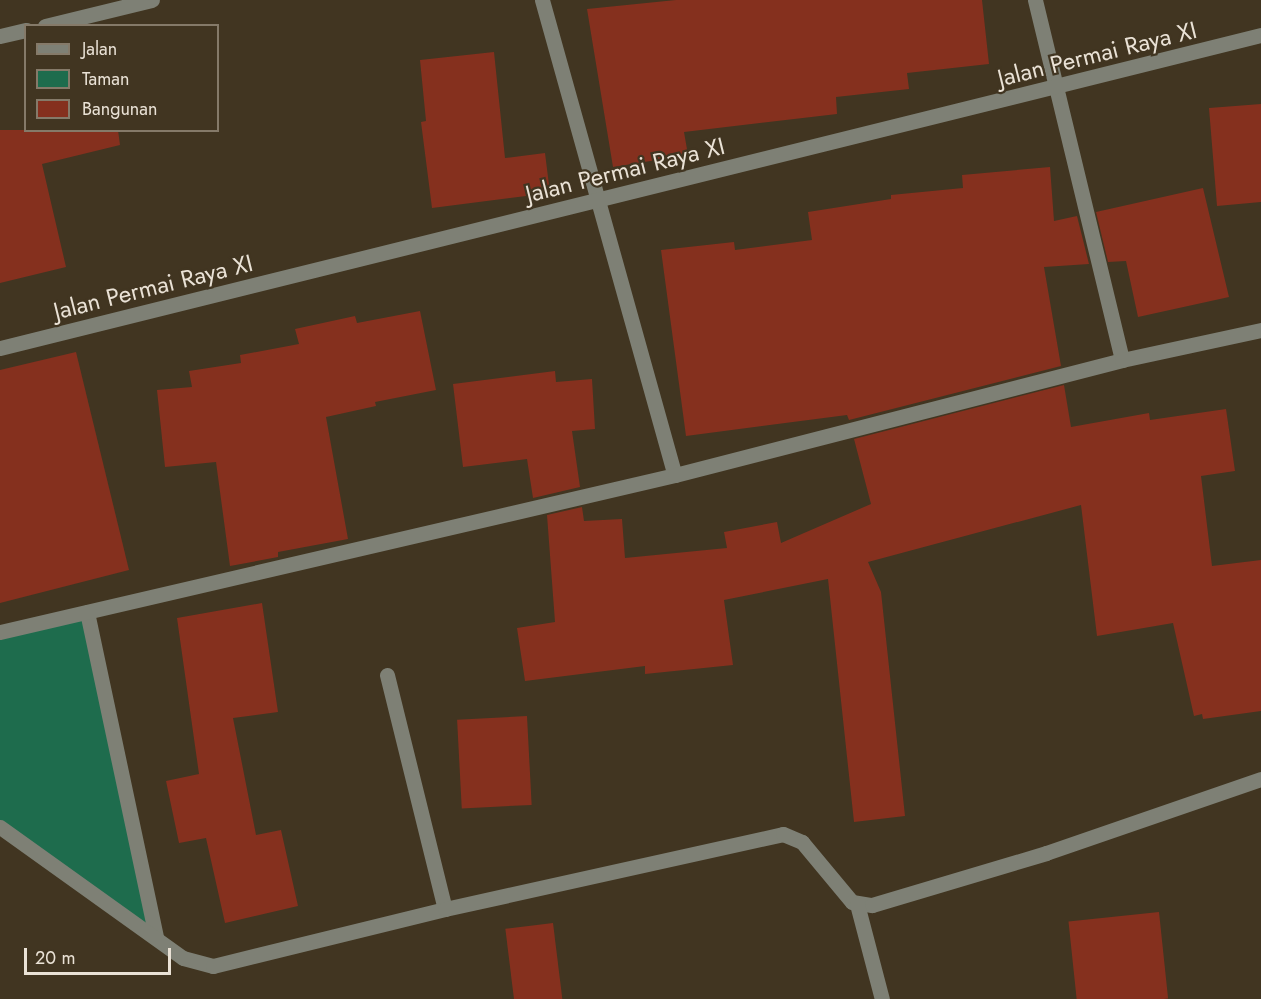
<!DOCTYPE html>
<style>
body{margin:0}
#map{position:relative;width:1261px;height:999px;overflow:hidden;background:#413521;font-family:Jost,sans-serif}
div>[style]{position:absolute}
[style*='--x']{left:calc(var(--x)*1px);top:calc(var(--y)*1px);width:calc(var(--w)*1px);rotate:calc(var(--a)*1deg)}
.green>*{inset:0;background:#1e6c4d}
.building>*{inset:0;background:#85301e;transform-origin:0 0}
.minor>*{height:15px;margin:-7.5px;padding:0 7.5px;transform-origin:7.5px;border-radius:7.5px;background:#7e8075}
span{translate:-50% -50%;white-space:nowrap;text-align:center;line-height:1.15;-webkit-text-stroke:4.5px #413521;paint-order:stroke}
.street-label{font-size:24px;color:#eae2d6}
.legend{position:absolute;left:24px;top:24px;width:195px;height:108px;box-sizing:border-box;background:#413521;border:2px solid #857a69;margin:0;padding:8px 10px;list-style:none;font-size:18px;color:#eae2d6}
.legend li{display:flex;align-items:center;gap:12px;height:30px}
.legend b{width:30px;border:2px solid #857a69}
.scale{position:absolute;left:24px;top:948px;width:147px;height:27px;box-sizing:border-box;border:3px solid #eae2d6;border-top:0;padding-left:8px;font-size:18px;line-height:21px;white-space:nowrap;color:#eae2d6;-webkit-text-stroke:4px #413521;paint-order:stroke}
</style>
<div id="map">
<div class="green">
<i style="clip-path:polygon(87px 612px,156px 938px,0 827px,0 632px)"></i>
</div>
<div class="building">
<i style="clip-path:polygon(676px 0,982px 0,989px 64px,907px 73px,909px 89px,836px 97px,837px 114px,684px 132px,688px 155px,613px 167px,587px 9px)"></i>
<i style="clip-path:polygon(494px 52px,505px 158px,545px 153px,550px 193px,432px 208px,421px 122px,426px 121px,420px 60px)"></i>
<i style="clip-path:polygon(1261px 104px,1261px 202px,1217px 206px,1209px 108px)"></i>
<i style="clip-path:polygon(0 130px,118px 130px,120px 145px,42px 164px,66px 267px,0 283px)"></i>
<i style="clip-path:polygon(1050px 167px,1054px 221px,1077px 216px,1089px 264px,1044px 267px,1061px 366px,849px 420px,847px 415px,686px 436px,661px 250px,734px 242px,735px 250px,812px 240px,808px 212px,891px 199px,891px 195px,963px 188px,962px 175px)"></i>
<i style="clip-path:polygon(1203px 188px,1229px 297px,1138px 317px,1126px 261px,1108px 262px,1096px 212px)"></i>
<i style="clip-path:polygon(420px 311px,436px 390px,375px 402px,376px 406px,326px 417px,348px 539px,278px 552px,278px 557px,230px 566px,216px 462px,165px 467px,157px 390px,192px 387px,189px 371px,241px 363px,240px 355px,299px 344px,295px 329px,355px 316px,357px 323px)"></i>
<i style="clip-path:polygon(76px 352px,129px 570px,0 603px,0 370px)"></i>
<i style="clip-path:polygon(555px 371px,556px 382px,592px 379px,595px 429px,572px 431px,580px 487px,533px 498px,527px 459px,463px 467px,453px 384px)"></i>
<i style="clip-path:polygon(1064px 385px,1071px 427px,1149px 413px,1150px 420px,1226px 409px,1235px 471px,1201px 476px,1212px 566px,1261px 560px,1261px 711px,1203px 719px,1202px 714px,1194px 716px,1173px 623px,1097px 636px,1081px 505px,868px 562px,881px 592px,905px 816px,854px 822px,828px 579px,724px 600px,733px 665px,645px 674px,645px 666px,525px 681px,517px 628px,555px 622px,547px 515px,582px 507px,584px 521px,622px 519px,625px 558px,727px 548px,724px 532px,777px 522px,781px 543px,871px 504px,854px 439px)"></i>
<i style="clip-path:polygon(262px 603px,278px 712px,233px 718px,256px 835px,281px 830px,298px 906px,225px 923px,206px 838px,179px 843px,166px 781px,199px 774px,177px 618px)"></i>
<i style="left:527px;top:716px;width:89px;height:70px;rotate:87deg"></i>
<i style="left:1159px;top:912px;width:87px;height:91px;rotate:84deg"></i>
<i style="left:553px;top:923px;width:77px;height:48px;rotate:83deg"></i>
</div>
<div class="minor">
<i style="--x:542;--y:0;--w:493;--a:74.4"></i>
<i style="--x:1035;--y:0;--w:370;--a:76.4"></i>
<i style="--x:45;--y:26;--w:110;--a:-13.7"></i>
<i style="--x:0;--y:36;--w:27;--a:-13"></i>
<i style="--x:0;--y:348;--w:1299;--a:-13.94"></i>
<i style="--x:87;--y:612;--w:333;--a:78"></i>
<i style="--x:0;--y:632;--w:693;--a:-13.09"></i>
<i style="--x:675;--y:475;--w:462;--a:-14.4"></i>
<i style="--x:1122;--y:360;--w:142;--a:-12.2"></i>
<i style="--x:387;--y:675;--w:241;--a:76.1"></i>
<i style="--x:0;--y:827;--w:225;--a:35.6"></i>
<i style="--x:183;--y:958;--w:31;--a:15"></i>
<i style="--x:213;--y:966;--w:239;--a:-13.8"></i>
<i style="--x:445;--y:909;--w:346;--a:-12.5"></i>
<i style="--x:783;--y:834;--w:21;--a:23"></i>
<i style="--x:802;--y:842;--w:78;--a:50.2"></i>
<i style="--x:852;--y:902;--w:20;--a:9"></i>
<i style="--x:872;--y:905;--w:182;--a:-16.6"></i>
<i style="--x:1046;--y:853;--w:227;--a:-19"></i>
<i style="--x:857;--y:904;--w:98;--a:75.3"></i>
</div>
<div class="street-label">
<span style="left:1097px;top:54px;rotate:-14deg">Jalan Permai Raya XI</span>
<span style="left:625px;top:170px;rotate:-14deg">Jalan Permai Raya XI</span>
<span style="left:153px;top:287px;rotate:-14deg">Jalan Permai Raya XI</span>
</div>
<ul class="legend">
<li><b style="height:8px;background:#7e8075"></b>Jalan</li>
<li><b style="height:16px;background:#1e6c4d"></b>Taman</li>
<li><b style="height:16px;background:#85301e"></b>Bangunan</li>
</ul>
<div class="scale">20 m</div>
</div>
